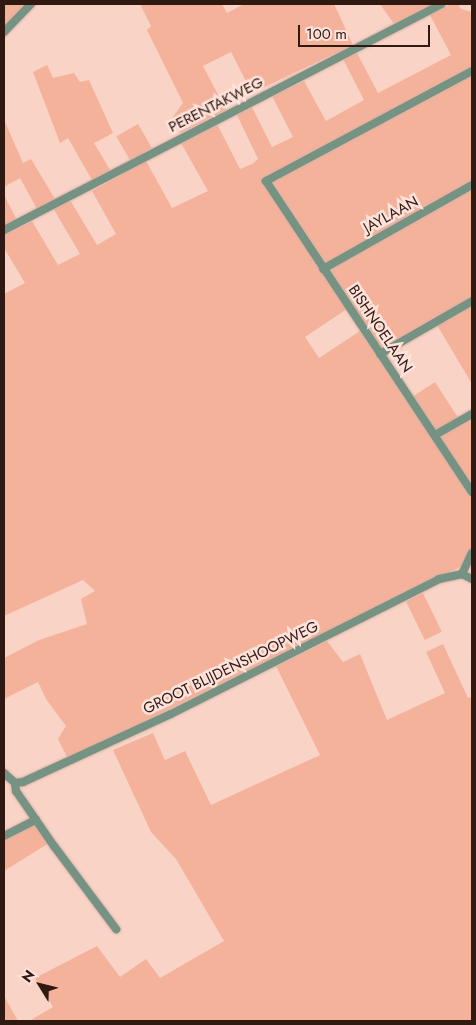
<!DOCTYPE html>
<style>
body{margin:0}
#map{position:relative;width:476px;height:1025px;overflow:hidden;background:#f8d3c6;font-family:Jost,sans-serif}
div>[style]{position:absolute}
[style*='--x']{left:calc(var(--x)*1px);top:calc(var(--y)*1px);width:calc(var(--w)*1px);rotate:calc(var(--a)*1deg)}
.green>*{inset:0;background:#f5b29b;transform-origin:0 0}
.roads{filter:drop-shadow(0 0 1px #d4b2a5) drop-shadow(0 0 1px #d4b2a5)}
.street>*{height:8px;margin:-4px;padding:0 4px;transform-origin:4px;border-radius:4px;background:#769282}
span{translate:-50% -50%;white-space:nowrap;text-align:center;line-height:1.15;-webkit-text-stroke:5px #fde3db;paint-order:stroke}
.street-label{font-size:15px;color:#2f1911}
.frame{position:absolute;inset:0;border:5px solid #2f1911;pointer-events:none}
.north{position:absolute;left:15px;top:960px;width:50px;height:50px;-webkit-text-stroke:4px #fde3db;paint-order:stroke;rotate:306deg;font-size:14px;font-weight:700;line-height:20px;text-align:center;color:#2f1911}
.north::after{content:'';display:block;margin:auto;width:18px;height:22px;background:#2f1911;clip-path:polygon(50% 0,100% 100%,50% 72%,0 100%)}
.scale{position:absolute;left:298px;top:25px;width:132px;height:22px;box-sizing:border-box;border:2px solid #2f1911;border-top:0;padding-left:6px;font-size:15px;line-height:18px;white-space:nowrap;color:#2f1911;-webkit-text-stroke:4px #fde3db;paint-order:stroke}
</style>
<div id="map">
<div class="green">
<i style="clip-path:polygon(4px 4px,26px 4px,4px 27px)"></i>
<i style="clip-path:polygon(140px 4px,222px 4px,227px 13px,244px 4px,334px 4px,353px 45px,252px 93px,231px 52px,203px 66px,226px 110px,180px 133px,172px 118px,183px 103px,147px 30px,151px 26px)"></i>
<i style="clip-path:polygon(380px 4px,435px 4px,394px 24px)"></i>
<i style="clip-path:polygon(451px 4px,458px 4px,461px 9px,472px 12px,472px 68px,262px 179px,347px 309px,305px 337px,319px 358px,360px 331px,472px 498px,472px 547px,464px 565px,68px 759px,58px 739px,66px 726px,46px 699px,38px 682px,4px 699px,4px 658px,39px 640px,87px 624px,81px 599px,95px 591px,83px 580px,4px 616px,4px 294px,25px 283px,4px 248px,4px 235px,32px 221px,58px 265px,80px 254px,53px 208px,70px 200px,97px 245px,116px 234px,92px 191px,146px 161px,172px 208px,208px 191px,181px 143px,217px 124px,240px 169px,252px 164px,258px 159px,237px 115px,252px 107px,272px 147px,293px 137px,272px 96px,304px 81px,326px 121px,364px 100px,343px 59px,357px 53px,378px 93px,451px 55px,430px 15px)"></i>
<i style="clip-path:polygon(47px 65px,53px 78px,74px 73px,80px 82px,89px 80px,113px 133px,94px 143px,110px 170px,92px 180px,68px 138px,60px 143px,33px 72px)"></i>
<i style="clip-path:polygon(472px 75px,472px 182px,324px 265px,270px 182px)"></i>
<i style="clip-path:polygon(5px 122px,23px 163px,31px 159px,55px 199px,37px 209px,20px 178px,4px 187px)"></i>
<i style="left:138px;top:124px;width:28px;height:25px;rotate:60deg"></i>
<i style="clip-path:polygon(472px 190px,472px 297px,380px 349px,327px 270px)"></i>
<i style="clip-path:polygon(4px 195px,17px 220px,4px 227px)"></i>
<i style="clip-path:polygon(472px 305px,472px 384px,437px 325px)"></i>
<i style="left:435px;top:382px;width:42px;height:26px;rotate:57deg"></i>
<i style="clip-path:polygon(472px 418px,472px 486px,439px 437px)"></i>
<i style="left:423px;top:593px;width:43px;height:19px;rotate:64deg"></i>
<i style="clip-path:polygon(327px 641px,343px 662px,360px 654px,387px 720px,445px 693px,426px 652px,443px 644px,468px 698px,472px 697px,472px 1021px,29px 1021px,53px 1007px,35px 978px,97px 946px,120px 977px,146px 959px,160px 978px,224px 941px,176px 859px,151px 832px,113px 750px,153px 733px,165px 760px,185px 751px,211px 805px,320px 755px,276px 666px)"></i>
<i style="clip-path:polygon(34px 821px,49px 843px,4px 871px,4px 837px)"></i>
<i style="clip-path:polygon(4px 996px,18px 1021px,4px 1021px)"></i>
</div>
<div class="roads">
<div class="street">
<i style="--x:4;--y:32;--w:39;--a:-46"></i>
<i style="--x:472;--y:71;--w:234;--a:151.9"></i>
<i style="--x:266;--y:181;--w:373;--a:56.5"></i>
<i style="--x:4;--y:230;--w:492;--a:-27.3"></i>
<i style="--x:323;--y:269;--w:171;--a:-29.4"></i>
<i style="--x:380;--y:354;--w:106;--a:-29.9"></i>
<i style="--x:435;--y:435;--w:43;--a:-29.6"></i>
<i style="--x:462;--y:574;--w:23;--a:-65"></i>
<i style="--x:4;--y:773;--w:15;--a:42"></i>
<i style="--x:15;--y:783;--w:8;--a:-7"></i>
<i style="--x:23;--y:782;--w:163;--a:-24.7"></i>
<i style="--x:171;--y:714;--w:300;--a:-26.7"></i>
<i style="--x:439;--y:579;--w:24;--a:-12"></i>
<i style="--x:462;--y:574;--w:11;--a:27"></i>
<i style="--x:15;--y:783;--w:8;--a:83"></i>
<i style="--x:16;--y:791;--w:67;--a:55.4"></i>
<i style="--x:54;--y:846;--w:104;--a:53.2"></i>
<i style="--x:4;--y:836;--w:36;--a:-27"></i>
</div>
</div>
<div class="street-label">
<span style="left:216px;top:105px;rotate:-27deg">PERENTAKWEG</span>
<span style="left:391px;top:215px;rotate:-29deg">JAYLAAN</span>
<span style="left:380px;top:329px;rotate:56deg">BISHNOELAAN</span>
<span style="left:231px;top:668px;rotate:-26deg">GROOT BLIJDENSHOOPWEG</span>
</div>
<div class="frame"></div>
<div class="north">N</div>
<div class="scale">100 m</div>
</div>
